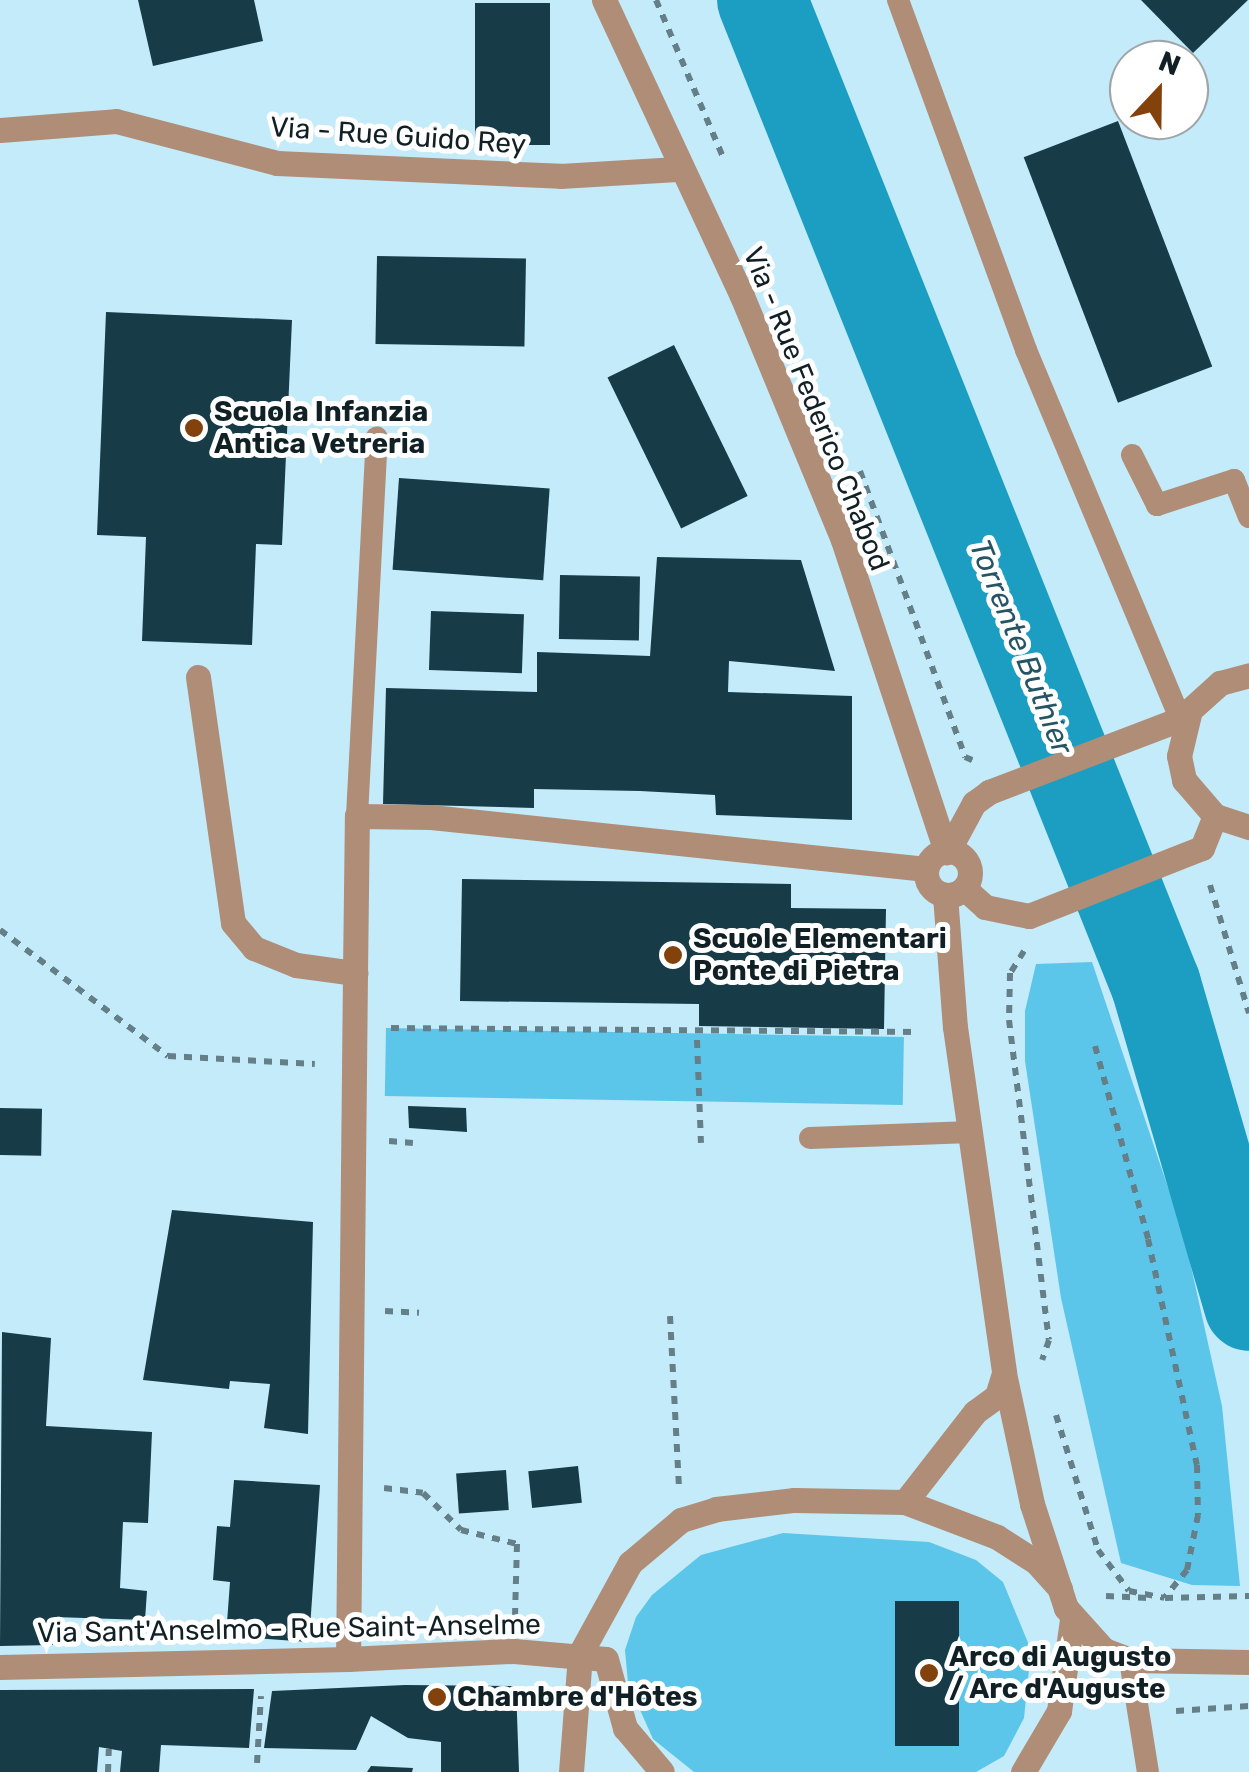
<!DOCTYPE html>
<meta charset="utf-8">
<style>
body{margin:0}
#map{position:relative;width:1249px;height:1772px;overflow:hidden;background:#c4ebfa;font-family:Rubik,sans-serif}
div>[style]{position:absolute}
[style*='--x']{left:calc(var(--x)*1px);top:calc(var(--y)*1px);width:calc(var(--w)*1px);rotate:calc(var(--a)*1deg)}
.green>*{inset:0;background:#5bc6ea;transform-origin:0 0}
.river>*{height:90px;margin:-45px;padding:0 45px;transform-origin:45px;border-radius:45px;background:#1c9ec3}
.building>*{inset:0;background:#173b47;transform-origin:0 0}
.path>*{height:6px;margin-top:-3px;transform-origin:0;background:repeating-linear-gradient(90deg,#657f89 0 8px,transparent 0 16px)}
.service>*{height:22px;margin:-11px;padding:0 11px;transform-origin:11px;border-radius:11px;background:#af8d77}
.pedestrian>*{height:25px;margin:-12.5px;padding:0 12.5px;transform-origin:12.5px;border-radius:12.5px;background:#af8d77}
.minor>*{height:25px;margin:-12.5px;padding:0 12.5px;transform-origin:12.5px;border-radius:12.5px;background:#af8d77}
.tertiary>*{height:25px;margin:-12.5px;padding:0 12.5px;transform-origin:12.5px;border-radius:12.5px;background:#af8d77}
.tertiary>.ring{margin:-12.5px;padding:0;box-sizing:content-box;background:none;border:25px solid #af8d77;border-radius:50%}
.dots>*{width:28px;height:28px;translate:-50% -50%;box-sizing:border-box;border:5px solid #fff;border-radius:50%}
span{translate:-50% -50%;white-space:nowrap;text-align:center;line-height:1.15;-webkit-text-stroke:10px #fff;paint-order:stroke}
.street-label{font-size:28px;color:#112025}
.poi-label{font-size:28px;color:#112025;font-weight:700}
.left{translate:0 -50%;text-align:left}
.water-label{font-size:30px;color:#255565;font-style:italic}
.north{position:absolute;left:1109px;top:40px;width:100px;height:100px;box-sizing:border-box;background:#fff;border:2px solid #a0a6a8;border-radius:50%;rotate:22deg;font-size:28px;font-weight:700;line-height:40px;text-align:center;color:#112025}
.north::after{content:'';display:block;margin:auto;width:35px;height:45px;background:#83420c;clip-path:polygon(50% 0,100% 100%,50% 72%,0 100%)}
</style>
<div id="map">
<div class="green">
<i style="clip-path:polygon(1092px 962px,1184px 1235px,1222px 1406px,1240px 1586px,1192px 1585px,1121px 1563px,1061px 1298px,1025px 1061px,1025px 1011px,1036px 964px)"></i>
<i style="left:386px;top:1028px;width:518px;height:68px;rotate:1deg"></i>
<i style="clip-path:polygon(783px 1533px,929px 1542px,976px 1560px,1003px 1582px,1031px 1650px,1024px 1718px,1004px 1756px,976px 1772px,694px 1772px,653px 1739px,628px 1683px,625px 1650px,636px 1617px,652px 1595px,701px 1555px)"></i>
</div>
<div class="river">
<i style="--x:762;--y:0;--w:1061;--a:68.2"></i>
<i style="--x:1156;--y:985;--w:334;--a:73.8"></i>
</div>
<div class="building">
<i style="clip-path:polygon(138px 0,254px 0,263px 41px,153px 66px)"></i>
<i style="clip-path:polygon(1141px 0,1248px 0,1193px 53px)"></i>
<i style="left:475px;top:3px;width:75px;height:142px"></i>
<i style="left:1118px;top:121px;width:263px;height:101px;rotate:69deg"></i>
<i style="left:377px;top:256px;width:149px;height:88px;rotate:1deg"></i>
<i style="clip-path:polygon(106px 312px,292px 320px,282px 545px,256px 544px,252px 645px,142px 641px,146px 537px,97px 535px)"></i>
<i style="left:674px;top:345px;width:168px;height:74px;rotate:64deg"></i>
<i style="left:399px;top:478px;width:151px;height:92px;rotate:4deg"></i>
<i style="clip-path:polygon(657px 557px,801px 560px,835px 671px,729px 661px,728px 692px,852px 696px,852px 820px,716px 815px,715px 795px,640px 791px,534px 789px,534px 808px,383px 804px,386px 688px,537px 692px,537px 652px,650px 656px)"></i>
<i style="left:560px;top:575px;width:80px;height:64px;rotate:1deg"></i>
<i style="left:431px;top:611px;width:93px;height:59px;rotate:2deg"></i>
<i style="clip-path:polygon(462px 879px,791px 884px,791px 908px,886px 909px,884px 1029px,699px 1026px,699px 1004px,460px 1001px)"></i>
<i style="clip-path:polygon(408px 1106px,466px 1108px,467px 1132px,409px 1128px)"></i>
<i style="left:0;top:1108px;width:42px;height:47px;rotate:1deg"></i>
<i style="clip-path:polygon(172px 1210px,313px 1222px,308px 1434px,264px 1428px,270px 1384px,230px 1381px,229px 1389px,143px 1380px)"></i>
<i style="clip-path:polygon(2px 1332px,51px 1338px,46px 1426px,152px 1432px,148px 1523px,123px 1522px,120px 1588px,147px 1591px,145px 1620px,54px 1617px,53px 1645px,0 1646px)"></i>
<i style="left:578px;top:1466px;width:37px;height:50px;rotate:84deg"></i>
<i style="left:506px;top:1470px;width:40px;height:50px;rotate:86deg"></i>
<i style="clip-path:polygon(234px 1480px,320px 1485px,309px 1642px,226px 1636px,230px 1582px,213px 1580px,217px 1526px,230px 1527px)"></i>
<i style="left:895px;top:1601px;width:64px;height:145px"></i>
<i style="clip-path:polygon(405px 1685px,516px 1686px,519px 1772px,441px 1772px,441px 1742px,408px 1738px,371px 1716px,356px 1750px,264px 1748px,272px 1691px)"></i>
<i style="clip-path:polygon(254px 1689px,249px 1748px,161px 1745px,159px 1772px,120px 1772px,122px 1751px,99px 1747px,97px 1772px,0 1772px,0 1690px)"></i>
<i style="clip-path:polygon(371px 1766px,413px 1768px,412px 1772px,367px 1772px)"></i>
</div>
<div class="path">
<i style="--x:656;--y:0;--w:171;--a:66.9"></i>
<i style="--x:860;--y:471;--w:305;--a:69.8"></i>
<i style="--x:965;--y:757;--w:8;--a:23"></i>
<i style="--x:1210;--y:885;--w:134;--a:73.1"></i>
<i style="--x:0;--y:930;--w:210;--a:36.9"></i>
<i style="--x:168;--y:1056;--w:147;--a:3.1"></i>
<i style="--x:1024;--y:951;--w:26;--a:122"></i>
<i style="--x:1010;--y:973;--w:47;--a:91.2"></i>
<i style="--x:1009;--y:1020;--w:322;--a:82.9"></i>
<i style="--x:1049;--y:1340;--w:21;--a:109"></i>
<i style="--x:391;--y:1028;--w:528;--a:0.43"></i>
<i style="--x:697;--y:1040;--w:103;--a:87.8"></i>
<i style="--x:1095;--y:1046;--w:200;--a:74.6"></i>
<i style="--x:1148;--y:1239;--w:231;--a:77.8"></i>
<i style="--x:1197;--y:1465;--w:50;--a:88.9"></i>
<i style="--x:1198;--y:1515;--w:56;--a:101.3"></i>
<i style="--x:1187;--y:1570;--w:36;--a:129"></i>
<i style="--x:389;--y:1141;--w:24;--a:5"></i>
<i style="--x:385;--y:1311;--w:34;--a:3"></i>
<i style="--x:670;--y:1316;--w:169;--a:87"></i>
<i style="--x:1056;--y:1415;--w:141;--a:72.7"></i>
<i style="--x:1098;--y:1550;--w:51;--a:52.9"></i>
<i style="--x:1129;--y:1591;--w:36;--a:11"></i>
<i style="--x:384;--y:1488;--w:39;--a:7"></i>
<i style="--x:423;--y:1493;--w:53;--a:44.2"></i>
<i style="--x:461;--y:1530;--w:58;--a:14"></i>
<i style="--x:517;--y:1544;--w:72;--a:91.6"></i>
<i style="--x:1106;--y:1596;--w:42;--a:2.7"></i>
<i style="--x:1165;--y:1598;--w:84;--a:-1.4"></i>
<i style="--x:1176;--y:1711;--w:73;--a:-3.9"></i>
<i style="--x:257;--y:1763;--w:67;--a:-86.6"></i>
<i style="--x:108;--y:1772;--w:23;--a:-88"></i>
</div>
<div class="service">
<i style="--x:898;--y:0;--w:373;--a:69.9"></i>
<i style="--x:1026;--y:350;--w:400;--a:67.3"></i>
<i style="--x:1132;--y:455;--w:56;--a:63.4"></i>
<i style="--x:1157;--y:505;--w:81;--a:-18"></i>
<i style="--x:1234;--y:480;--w:40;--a:68"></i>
<i style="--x:357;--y:816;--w:379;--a:-87"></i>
<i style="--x:810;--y:1138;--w:161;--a:-2.1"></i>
<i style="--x:1130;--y:1660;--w:113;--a:80.9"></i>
</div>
<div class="pedestrian">
<i style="--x:355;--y:973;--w:157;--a:-89.3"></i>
<i style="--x:905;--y:1502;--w:114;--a:-52.1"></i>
<i style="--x:975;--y:1412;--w:27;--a:-36"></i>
<i style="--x:997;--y:1396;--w:24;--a:-73"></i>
<i style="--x:580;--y:1654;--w:104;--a:-61.2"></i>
<i style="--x:630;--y:1563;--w:67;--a:-40.1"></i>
<i style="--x:681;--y:1520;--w:37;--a:-17"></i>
<i style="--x:716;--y:1509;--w:79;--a:-6.6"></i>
<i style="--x:794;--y:1500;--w:111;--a:1"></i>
<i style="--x:905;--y:1502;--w:98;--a:20.8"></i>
<i style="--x:997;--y:1537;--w:46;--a:32.7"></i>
<i style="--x:1036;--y:1562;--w:36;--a:48"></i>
<i style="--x:0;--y:1667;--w:348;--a:-1.3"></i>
</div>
<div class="minor">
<i style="--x:0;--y:130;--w:116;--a:-4.4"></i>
<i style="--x:116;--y:121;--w:166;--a:14.6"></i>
<i style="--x:277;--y:163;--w:283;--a:2.6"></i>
<i style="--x:560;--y:176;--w:117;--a:-3.4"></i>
<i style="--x:198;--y:677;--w:248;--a:81.9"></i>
<i style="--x:233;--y:923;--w:33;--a:50"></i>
<i style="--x:254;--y:948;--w:45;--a:22"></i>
<i style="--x:296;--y:965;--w:60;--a:7.7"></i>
<i style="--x:355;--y:973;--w:686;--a:90.58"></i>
<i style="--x:348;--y:1659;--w:166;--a:-2.8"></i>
<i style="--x:514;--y:1651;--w:92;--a:5"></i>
<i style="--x:606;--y:1659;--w:72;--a:74.6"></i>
<i style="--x:625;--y:1728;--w:57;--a:49.9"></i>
<i style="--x:357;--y:816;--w:74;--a:0.8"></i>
<i style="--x:431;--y:817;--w:498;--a:6"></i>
<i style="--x:571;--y:1772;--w:118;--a:-85.6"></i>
</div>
<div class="tertiary">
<i style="--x:604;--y:0;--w:327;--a:65"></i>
<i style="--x:742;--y:296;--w:264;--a:67.5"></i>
<i style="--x:843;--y:540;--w:329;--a:71.7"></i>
<i style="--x:1190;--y:710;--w:47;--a:103.4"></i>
<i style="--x:1179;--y:756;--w:25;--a:78"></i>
<i style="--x:1184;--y:780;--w:48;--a:49.3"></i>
<i style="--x:1215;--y:816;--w:36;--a:18"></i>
<i style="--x:948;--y:851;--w:55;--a:-61.6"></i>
<i style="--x:974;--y:803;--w:19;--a:-36"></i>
<i style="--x:989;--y:792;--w:204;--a:-20.9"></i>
<i style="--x:1180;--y:719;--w:54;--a:-42"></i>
<i style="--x:1220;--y:683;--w:30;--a:-15"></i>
<i class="ring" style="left:926px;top:851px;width:19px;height:19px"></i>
<i style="--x:964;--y:888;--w:28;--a:42"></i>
<i style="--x:985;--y:907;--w:45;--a:11.6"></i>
<i style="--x:1029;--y:916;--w:186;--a:-21.5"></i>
<i style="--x:1202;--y:848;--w:35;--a:-68"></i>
<i style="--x:945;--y:895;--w:132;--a:85.7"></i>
<i style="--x:955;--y:1027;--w:349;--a:81.9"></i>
<i style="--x:1004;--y:1373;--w:134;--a:77.9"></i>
<i style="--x:1032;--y:1504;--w:109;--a:71.9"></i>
<i style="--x:1066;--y:1608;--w:57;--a:47.9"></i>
<i style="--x:1104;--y:1650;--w:28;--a:21"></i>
<i style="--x:1130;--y:1660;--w:119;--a:1"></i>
<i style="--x:1023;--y:1772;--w:71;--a:-59.5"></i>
<i style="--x:1059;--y:1711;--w:92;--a:-81.9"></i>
</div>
<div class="dots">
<i style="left:194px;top:428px;background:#83420c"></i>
<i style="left:673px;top:955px;background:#83420c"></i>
<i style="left:929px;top:1673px;background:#83420c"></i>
<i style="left:437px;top:1697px;background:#83420c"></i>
</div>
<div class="street-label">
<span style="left:398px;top:136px;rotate:4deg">Via - Rue Guido Rey</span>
<span style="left:816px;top:409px;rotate:68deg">Via - Rue Federico Chabod</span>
<span style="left:289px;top:1629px;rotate:-1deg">Via Sant'Anselmo - Rue Saint-Anselme</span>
</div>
<div class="poi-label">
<span class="left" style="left:214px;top:428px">Scuola Infanzia<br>Antica Vetreria</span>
<span class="left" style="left:693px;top:955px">Scuole Elementari<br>Ponte di Pietra</span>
<span class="left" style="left:949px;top:1673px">Arco di Augusto<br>/ Arc d'Auguste</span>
<span class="left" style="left:457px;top:1697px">Chambre d'Hôtes</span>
</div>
<div class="water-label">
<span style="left:1021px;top:647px;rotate:68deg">Torrente Buthier</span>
</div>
<div class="north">N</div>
</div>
